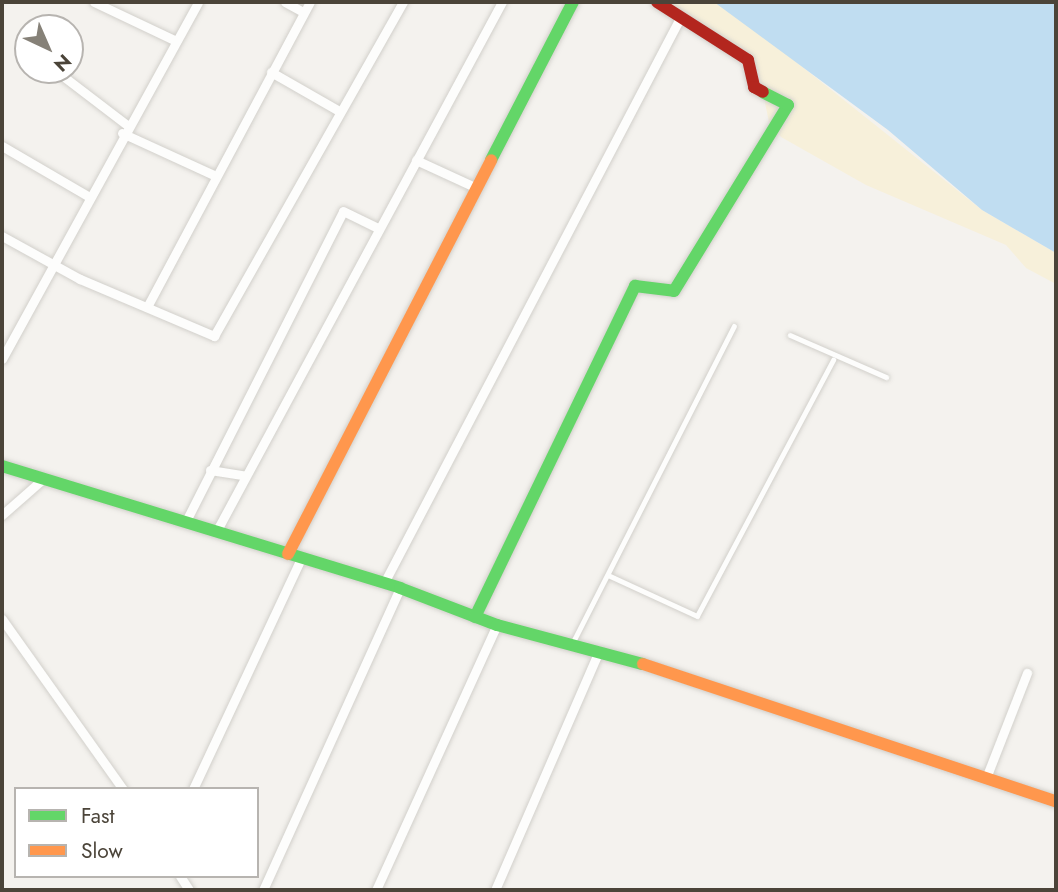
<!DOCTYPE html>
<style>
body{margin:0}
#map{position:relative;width:1058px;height:892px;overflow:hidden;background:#f4f2ee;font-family:Jost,sans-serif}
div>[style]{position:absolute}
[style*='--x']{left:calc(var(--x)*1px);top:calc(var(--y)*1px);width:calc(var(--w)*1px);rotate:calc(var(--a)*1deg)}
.sand>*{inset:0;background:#f7f0da}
.water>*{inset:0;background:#c0ddf1}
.roads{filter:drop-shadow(0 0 2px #d2d0cb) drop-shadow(0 0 2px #d2d0cb)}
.lane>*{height:4.5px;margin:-2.25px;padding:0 2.25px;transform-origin:2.25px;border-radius:2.25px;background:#fdfdfc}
.street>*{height:9px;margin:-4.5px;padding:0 4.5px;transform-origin:4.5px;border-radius:4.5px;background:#fdfdfc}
.fast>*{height:12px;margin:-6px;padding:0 6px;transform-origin:6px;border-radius:6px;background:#63d668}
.slow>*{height:12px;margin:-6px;padding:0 6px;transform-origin:6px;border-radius:6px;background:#ff974d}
.jam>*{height:12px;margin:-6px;padding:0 6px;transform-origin:6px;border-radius:6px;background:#b3261e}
span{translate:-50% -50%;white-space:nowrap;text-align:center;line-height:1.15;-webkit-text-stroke:7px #fff;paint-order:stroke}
.frame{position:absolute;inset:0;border:4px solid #4b4439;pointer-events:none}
.legend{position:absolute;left:14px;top:787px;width:245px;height:91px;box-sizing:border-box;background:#fff;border:2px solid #b7b4b0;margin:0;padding:9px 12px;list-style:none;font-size:21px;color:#4b4439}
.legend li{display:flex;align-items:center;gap:14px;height:35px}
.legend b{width:35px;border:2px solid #b7b4b0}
.north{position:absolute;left:14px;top:14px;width:70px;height:70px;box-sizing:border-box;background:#fff;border:2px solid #b7b4b0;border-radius:50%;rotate:136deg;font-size:19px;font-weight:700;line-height:28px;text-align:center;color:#4b4439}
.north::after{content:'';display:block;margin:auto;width:24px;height:32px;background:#868178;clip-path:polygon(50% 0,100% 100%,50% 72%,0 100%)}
</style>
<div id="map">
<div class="sand">
<i style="clip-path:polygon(663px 2px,721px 2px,982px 210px,1056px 253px,1056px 284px,1026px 268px,1006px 245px,866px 185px,781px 137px,769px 122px,758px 69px)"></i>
</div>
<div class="water">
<i style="clip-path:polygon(714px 2px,1056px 2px,1056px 253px,982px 210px,888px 130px)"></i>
</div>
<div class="roads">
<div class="lane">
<i style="--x:790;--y:335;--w:105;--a:23.6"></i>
<i style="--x:608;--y:575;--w:98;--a:24.7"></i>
<i style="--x:697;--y:616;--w:290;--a:-62"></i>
<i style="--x:574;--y:640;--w:352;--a:-63"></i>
</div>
<div class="street">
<i style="--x:94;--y:2;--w:89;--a:25.4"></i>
<i style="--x:285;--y:2;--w:21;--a:29"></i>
<i style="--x:55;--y:70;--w:91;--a:37.4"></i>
<i style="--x:271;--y:72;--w:78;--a:29.8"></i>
<i style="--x:122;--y:133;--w:103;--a:24.6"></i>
<i style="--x:2;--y:146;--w:99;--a:30.2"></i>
<i style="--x:416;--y:160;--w:67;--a:24.7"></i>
<i style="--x:2;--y:236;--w:89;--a:28.9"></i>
<i style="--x:80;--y:279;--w:146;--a:23"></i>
<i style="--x:214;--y:336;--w:384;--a:-60.5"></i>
<i style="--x:147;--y:307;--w:346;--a:-61.9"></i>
<i style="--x:2;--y:359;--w:407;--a:-61.2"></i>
<i style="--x:210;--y:470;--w:36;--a:9"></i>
<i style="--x:2;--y:515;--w:55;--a:-41.3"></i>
<i style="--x:186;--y:521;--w:347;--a:-63.1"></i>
<i style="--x:343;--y:211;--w:39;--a:26"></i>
<i style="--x:216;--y:532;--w:602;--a:-61.65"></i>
<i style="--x:384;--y:583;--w:638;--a:-62.35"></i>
<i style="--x:2;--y:619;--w:209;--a:54.6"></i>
<i style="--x:986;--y:778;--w:113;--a:-68.7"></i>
<i style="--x:193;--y:789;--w:255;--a:-64.9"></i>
<i style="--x:180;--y:876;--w:17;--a:57"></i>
<i style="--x:263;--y:890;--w:332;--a:-65.6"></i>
<i style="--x:376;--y:890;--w:291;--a:-65.5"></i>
<i style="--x:495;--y:890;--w:261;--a:-66.5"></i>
</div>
<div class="fast">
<i style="--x:491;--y:160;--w:178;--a:-62.6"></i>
<i style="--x:2;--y:466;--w:416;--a:17"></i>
<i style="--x:400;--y:588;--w:104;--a:20.9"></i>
<i style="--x:497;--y:625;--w:151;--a:15"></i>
<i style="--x:475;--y:617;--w:368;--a:-64.2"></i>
<i style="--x:635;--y:286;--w:39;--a:7"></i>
<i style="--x:674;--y:291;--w:218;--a:-58.5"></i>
<i style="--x:788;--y:105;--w:28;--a:-153"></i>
</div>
<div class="slow">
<i style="--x:288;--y:554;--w:443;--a:-62.7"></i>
<i style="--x:643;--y:664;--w:435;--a:18.4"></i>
</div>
<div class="jam">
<i style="--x:657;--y:2;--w:108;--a:32.5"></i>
<i style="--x:748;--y:60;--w:28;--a:77"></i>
<i style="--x:754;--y:87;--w:10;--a:29"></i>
</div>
</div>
<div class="frame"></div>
<ul class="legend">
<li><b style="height:9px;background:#63d668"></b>Fast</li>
<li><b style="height:9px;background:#ff974d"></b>Slow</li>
</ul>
<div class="north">N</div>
</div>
